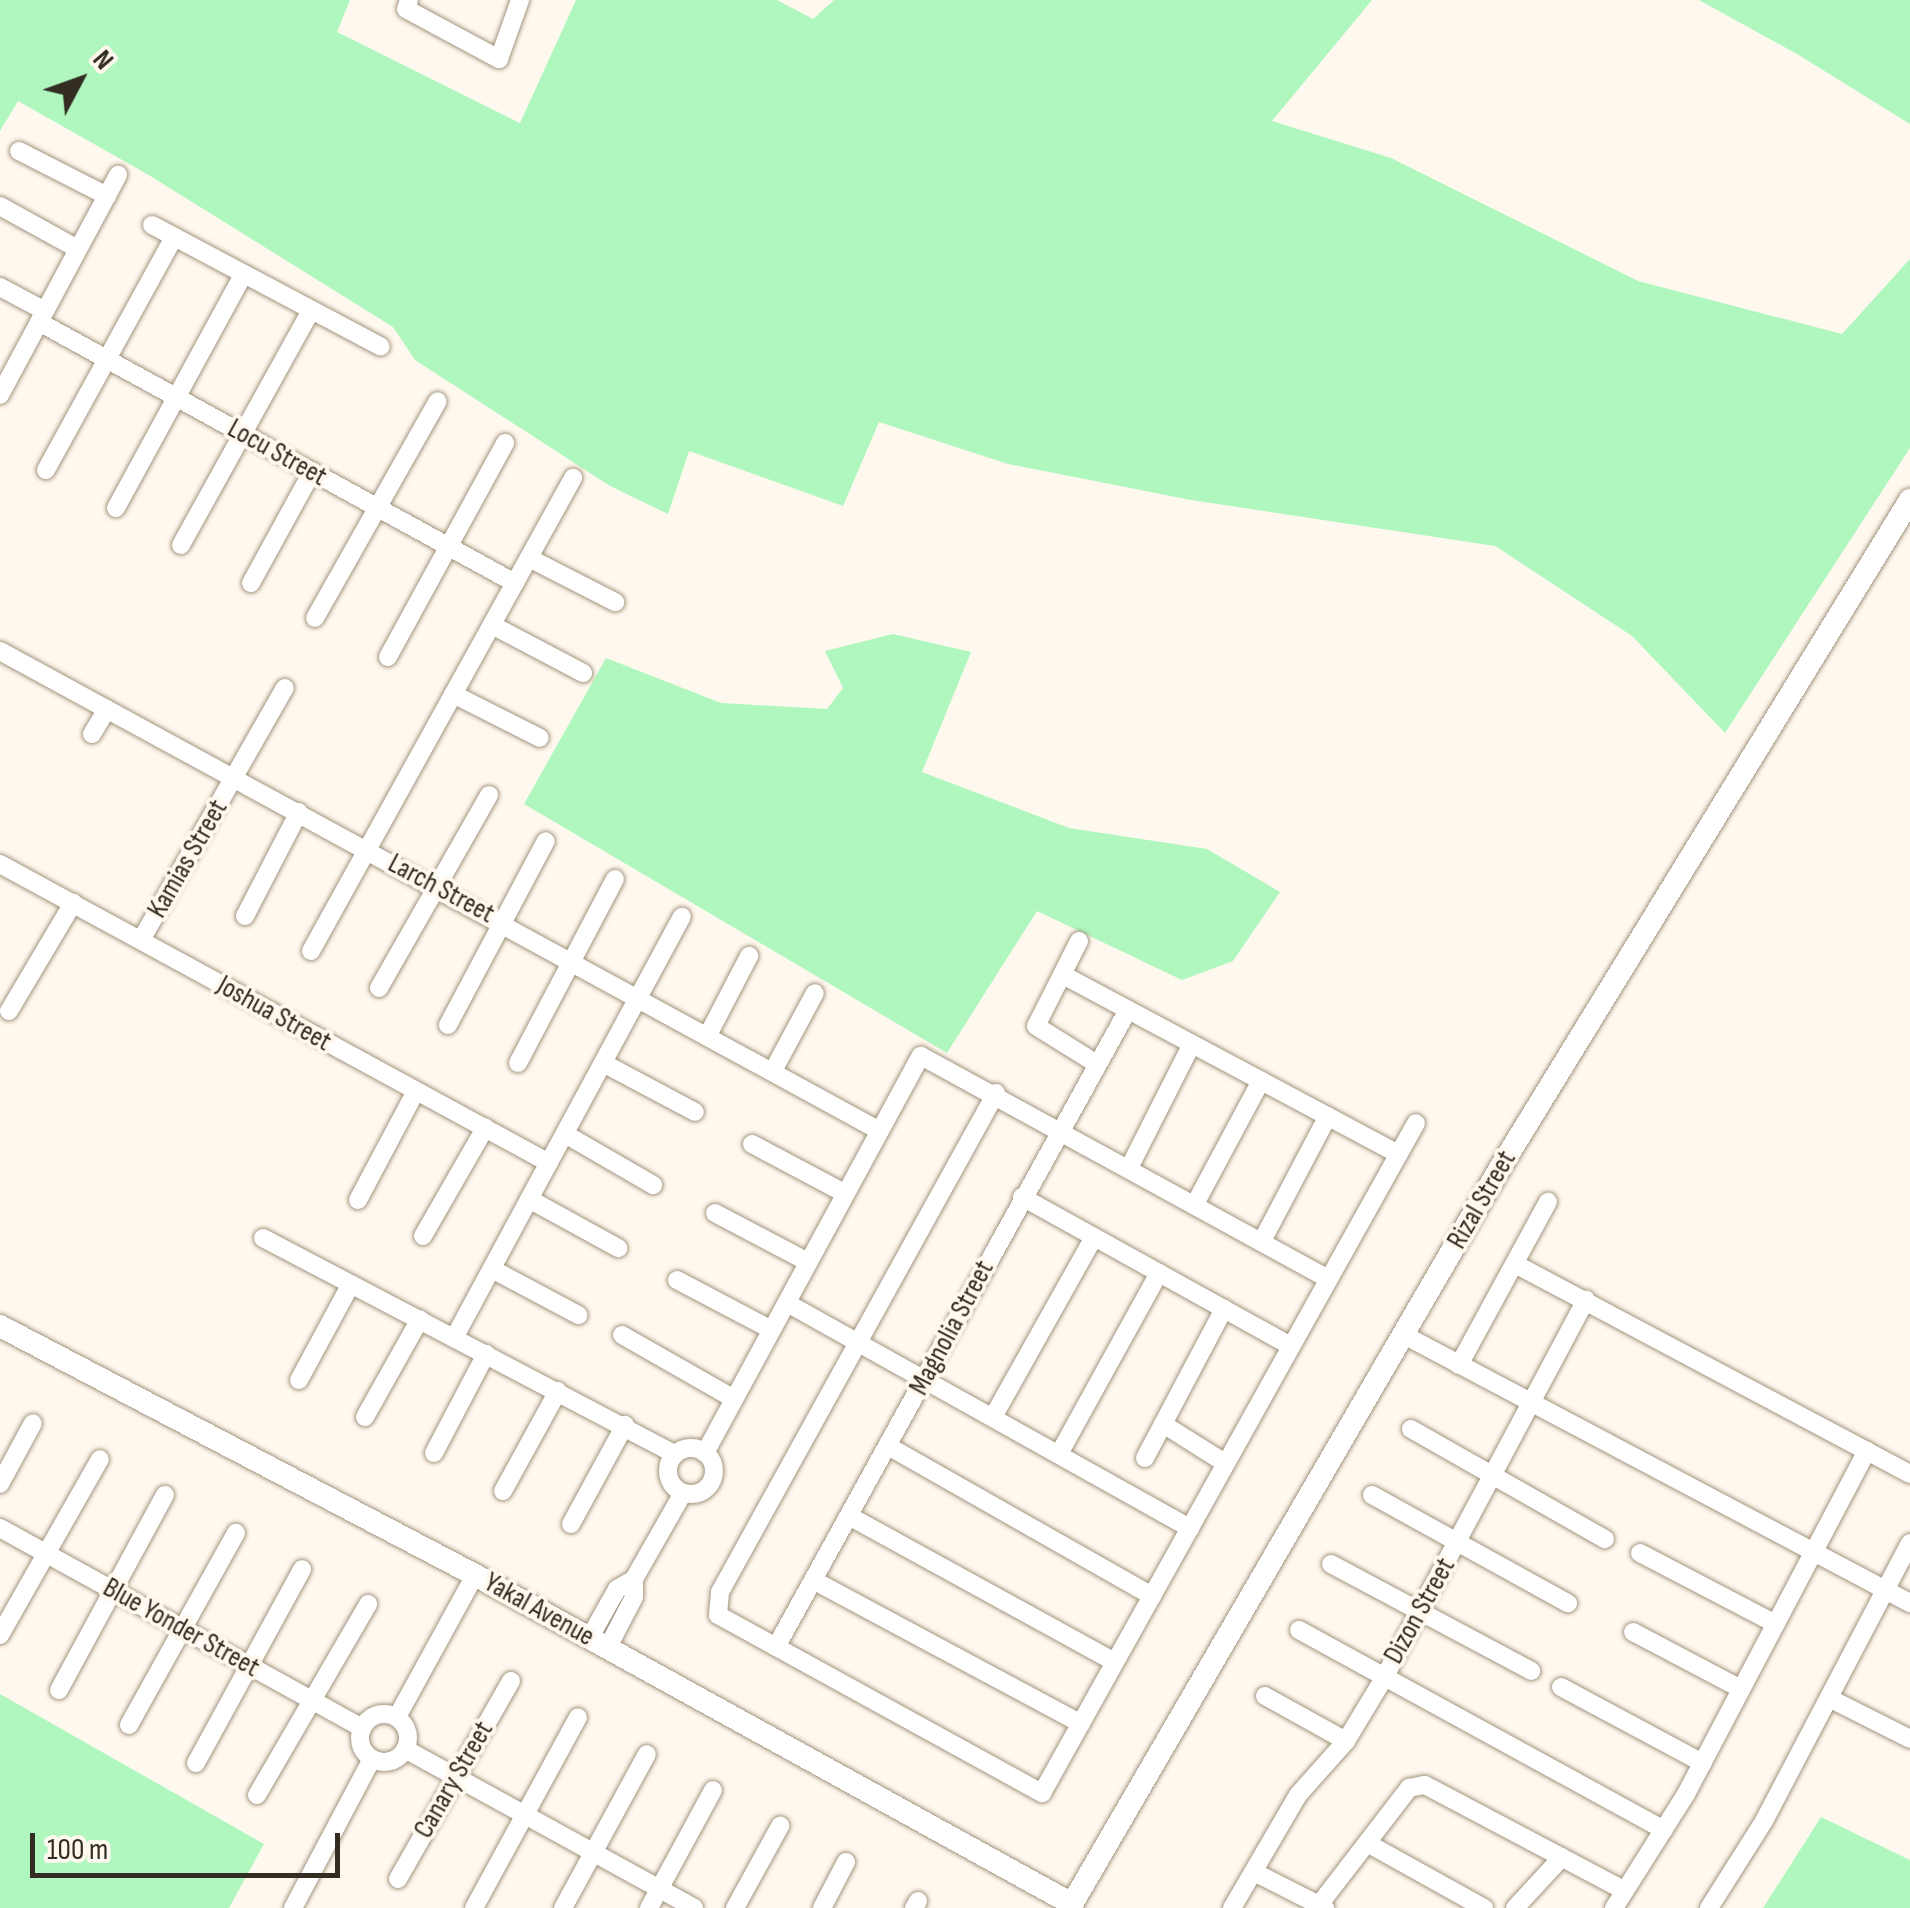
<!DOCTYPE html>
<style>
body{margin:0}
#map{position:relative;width:1910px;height:1908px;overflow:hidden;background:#fff8ee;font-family:"Sofia Sans Condensed",sans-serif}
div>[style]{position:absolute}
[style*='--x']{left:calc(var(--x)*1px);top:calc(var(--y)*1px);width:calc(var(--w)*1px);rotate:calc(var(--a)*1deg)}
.green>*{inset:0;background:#aff7be}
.roads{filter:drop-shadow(0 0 2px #a3947e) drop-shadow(0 0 2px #a3947e)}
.minor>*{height:18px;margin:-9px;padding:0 9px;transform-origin:9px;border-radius:9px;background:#fff}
.minor>.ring{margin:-9px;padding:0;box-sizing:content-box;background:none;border:18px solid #fff;border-radius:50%}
.tertiary>*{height:22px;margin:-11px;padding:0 11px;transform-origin:11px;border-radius:11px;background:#fff}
span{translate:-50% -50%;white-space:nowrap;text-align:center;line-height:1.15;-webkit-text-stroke:8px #fff8ee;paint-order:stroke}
.street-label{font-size:28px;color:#322c23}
.north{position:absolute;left:30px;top:30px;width:100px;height:100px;-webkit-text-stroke:8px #fff8ee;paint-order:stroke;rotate:49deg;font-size:28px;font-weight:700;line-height:40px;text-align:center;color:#322c23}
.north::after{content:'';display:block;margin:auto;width:35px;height:45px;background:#322c23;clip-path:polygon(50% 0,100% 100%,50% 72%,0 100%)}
.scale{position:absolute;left:30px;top:1833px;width:310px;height:45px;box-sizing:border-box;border:5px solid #322c23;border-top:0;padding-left:12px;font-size:30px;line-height:35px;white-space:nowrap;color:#322c23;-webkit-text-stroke:8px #fff8ee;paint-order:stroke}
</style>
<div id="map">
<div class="green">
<i style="clip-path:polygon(0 0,350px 0,337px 32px,520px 123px,576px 0,777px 0,813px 19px,834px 0,1372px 0,1272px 121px,1391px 158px,1638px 281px,1842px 334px,1910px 259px,1910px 448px,1725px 733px,1632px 636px,1495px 546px,1191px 500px,1008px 464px,879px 422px,843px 506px,689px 451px,668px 514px,610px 486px,415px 360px,393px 327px,147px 174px,18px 101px,0 131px)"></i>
<i style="clip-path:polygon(1699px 0,1910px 0,1910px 124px,1797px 54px)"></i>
<i style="clip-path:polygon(893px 634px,971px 652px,922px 772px,1069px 828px,1207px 849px,1280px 892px,1233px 961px,1182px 980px,1037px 911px,947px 1053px,524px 804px,606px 658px,721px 703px,827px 709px,843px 688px,825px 651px)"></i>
<i style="clip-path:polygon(0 1694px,264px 1844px,229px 1908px,0 1908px)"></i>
<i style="clip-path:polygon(1821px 1817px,1910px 1860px,1910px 1908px,1763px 1908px)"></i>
</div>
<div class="roads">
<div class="minor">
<i style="--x:409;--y:0;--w:9;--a:108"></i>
<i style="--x:406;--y:9;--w:106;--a:28.3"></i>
<i style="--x:499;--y:59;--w:63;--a:-70.4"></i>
<i style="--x:19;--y:151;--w:99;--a:27.1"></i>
<i style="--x:0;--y:206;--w:89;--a:28.9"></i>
<i style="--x:152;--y:225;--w:259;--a:28"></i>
<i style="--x:0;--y:287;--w:51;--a:28.1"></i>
<i style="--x:39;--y:322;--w:543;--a:28.74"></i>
<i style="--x:0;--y:395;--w:250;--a:-61.8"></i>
<i style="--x:46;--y:470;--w:266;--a:-61.2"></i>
<i style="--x:116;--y:508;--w:265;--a:-61.4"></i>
<i style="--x:181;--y:545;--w:266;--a:-61"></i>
<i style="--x:529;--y:558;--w:97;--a:27.1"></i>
<i style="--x:251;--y:583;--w:127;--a:-61.2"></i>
<i style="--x:315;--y:618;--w:249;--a:-60.5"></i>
<i style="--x:492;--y:625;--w:103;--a:27.8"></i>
<i style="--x:0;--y:651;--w:1002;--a:28.61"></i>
<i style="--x:388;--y:657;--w:244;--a:-61.3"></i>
<i style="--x:453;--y:694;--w:97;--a:26.8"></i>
<i style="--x:92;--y:734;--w:29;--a:-59"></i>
<i style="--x:0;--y:864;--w:625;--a:28.57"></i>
<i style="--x:245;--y:916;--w:117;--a:-62.6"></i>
<i style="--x:141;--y:940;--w:290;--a:-60.3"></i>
<i style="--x:1079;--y:941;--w:95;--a:116.8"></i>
<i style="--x:1036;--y:1026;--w:72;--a:31.9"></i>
<i style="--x:311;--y:951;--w:541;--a:-61.02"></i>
<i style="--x:1063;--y:975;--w:380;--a:28.1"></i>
<i style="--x:379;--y:988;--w:222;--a:-60.3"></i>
<i style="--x:9;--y:1011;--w:126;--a:-59.3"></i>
<i style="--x:448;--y:1025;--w:208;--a:-62"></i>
<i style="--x:709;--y:1033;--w:87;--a:-62.5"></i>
<i style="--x:518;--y:1063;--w:208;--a:-62.2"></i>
<i style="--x:603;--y:1063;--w:104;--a:28"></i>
<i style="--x:774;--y:1069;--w:86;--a:-61.7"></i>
<i style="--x:996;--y:1093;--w:570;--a:118.95"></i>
<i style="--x:720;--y:1592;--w:23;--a:95"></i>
<i style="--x:718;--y:1615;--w:370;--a:28.8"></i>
<i style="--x:1042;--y:1793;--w:767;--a:-60.83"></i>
<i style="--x:565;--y:1134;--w:102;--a:30.1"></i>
<i style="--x:752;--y:1144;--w:106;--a:28"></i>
<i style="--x:1129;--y:1168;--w:139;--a:-63.1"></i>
<i style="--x:1022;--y:1197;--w:305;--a:29"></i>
<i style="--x:529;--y:1199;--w:102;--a:28.8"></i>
<i style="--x:358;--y:1200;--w:123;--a:-62"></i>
<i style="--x:1195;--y:1204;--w:140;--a:-61.8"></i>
<i style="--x:715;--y:1213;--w:105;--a:27.8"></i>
<i style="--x:423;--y:1236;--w:125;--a:-60.1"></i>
<i style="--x:263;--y:1238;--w:465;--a:27.7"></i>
<i style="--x:1262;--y:1241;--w:141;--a:-62.2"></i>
<i style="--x:1515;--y:1264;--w:447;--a:28"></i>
<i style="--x:492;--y:1269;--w:98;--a:28.1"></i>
<i style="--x:677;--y:1280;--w:107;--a:27.8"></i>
<i style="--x:787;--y:1303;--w:462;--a:29.2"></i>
<i style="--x:622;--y:1335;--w:129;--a:29.7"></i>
<i style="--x:1404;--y:1335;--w:573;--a:27.91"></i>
<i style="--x:454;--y:1338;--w:479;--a:-61.6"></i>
<i style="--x:1459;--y:1365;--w:186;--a:-61.4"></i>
<i style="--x:299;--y:1380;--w:109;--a:-61.6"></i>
<i style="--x:365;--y:1417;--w:112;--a:-60.7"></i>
<i style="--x:993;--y:1417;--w:206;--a:-60.7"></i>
<i style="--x:1163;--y:1424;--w:73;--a:32.2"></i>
<i style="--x:1411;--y:1429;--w:223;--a:29.6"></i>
<i style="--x:888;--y:1446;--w:304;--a:29.6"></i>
<i class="ring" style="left:668px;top:1448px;width:28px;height:28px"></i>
<i style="--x:434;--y:1453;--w:112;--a:-62.3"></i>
<i style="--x:705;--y:1453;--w:452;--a:-61.5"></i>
<i style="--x:921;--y:1056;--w:463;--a:28.7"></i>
<i style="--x:1059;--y:1454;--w:207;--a:-61.1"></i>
<i style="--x:1145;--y:1458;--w:169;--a:-62.1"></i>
<i style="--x:0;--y:1484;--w:69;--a:-61.6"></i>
<i style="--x:503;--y:1491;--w:114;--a:-61.2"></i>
<i style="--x:1372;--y:1495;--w:224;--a:28.9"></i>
<i style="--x:849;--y:1516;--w:303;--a:28.8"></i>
<i style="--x:571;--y:1524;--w:113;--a:-61.4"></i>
<i style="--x:0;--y:1528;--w:414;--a:28.9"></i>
<i style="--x:1640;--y:1553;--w:153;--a:27.6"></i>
<i style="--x:1331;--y:1564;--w:227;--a:28.1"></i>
<i style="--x:813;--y:1580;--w:304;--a:28.2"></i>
<i style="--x:1299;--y:1630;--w:416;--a:28.7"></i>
<i style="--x:1633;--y:1632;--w:122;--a:27.8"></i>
<i style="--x:0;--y:1635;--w:202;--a:-60.4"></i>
<i style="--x:590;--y:1637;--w:55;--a:-60.6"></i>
<i style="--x:617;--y:1589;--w:20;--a:-30"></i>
<i style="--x:608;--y:1647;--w:56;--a:-62.5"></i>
<i style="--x:634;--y:1597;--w:18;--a:-90"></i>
<i style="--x:634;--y:1579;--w:99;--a:-60.3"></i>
<i style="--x:776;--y:1647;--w:728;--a:-61.08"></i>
<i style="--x:1561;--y:1687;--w:161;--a:28.2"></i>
<i style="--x:59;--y:1690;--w:222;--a:-61.5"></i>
<i style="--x:1265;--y:1696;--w:93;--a:29.1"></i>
<i style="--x:1829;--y:1698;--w:91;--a:26.8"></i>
<i class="ring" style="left:360px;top:1714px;width:30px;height:30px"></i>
<i style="--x:397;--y:1717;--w:162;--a:-61.2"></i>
<i style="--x:129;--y:1725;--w:220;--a:-60.9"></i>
<i style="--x:405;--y:1749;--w:330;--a:28.8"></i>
<i style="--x:196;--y:1763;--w:221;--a:-61.3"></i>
<i style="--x:257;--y:1795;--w:221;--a:-59.8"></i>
<i style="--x:1367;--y:1843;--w:134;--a:29.1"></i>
<i style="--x:1254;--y:1872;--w:80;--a:26.9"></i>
<i style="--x:398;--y:1879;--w:228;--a:-60.3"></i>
<i style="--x:1319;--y:1905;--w:148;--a:-52.4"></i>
<i style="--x:1409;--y:1788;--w:16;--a:-11"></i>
<i style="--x:1425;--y:1785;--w:226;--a:27.9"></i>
<i style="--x:293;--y:1908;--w:169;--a:-62.1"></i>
<i style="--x:474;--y:1908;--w:217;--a:-61.4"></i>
<i style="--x:563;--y:1908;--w:175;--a:-61.4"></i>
<i style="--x:649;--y:1908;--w:134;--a:-61.5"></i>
<i style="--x:735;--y:1908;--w:94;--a:-61.2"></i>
<i style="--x:822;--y:1908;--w:52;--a:-62.4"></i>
<i style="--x:914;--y:1908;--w:8;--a:-60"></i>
<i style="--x:1232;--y:1908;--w:131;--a:-59.7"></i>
<i style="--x:1298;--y:1795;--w:72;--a:-48.4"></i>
<i style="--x:1346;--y:1741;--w:74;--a:-58.9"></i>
<i style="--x:1384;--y:1678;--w:429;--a:-61.9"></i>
<i style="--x:1515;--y:1908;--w:69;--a:-47.3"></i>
<i style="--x:1614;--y:1908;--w:135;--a:-57.7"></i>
<i style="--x:1686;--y:1794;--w:388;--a:-62.2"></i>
<i style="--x:1709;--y:1908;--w:103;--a:-57.7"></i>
<i style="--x:1764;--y:1821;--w:314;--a:-62.3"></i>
</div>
<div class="tertiary">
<i style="--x:0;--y:1326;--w:536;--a:27.66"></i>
<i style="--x:475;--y:1575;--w:682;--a:28.86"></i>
<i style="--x:1072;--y:1904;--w:851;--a:-59.82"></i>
<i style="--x:1500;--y:1168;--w:784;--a:-58.46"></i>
</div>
</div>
<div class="street-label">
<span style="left:277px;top:453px;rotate:29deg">Locu Street</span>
<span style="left:188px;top:859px;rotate:-60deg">Kamias Street</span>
<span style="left:441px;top:889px;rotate:28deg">Larch Street</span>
<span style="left:274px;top:1014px;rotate:29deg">Joshua Street</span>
<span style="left:1482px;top:1200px;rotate:-60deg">Rizal Street</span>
<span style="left:952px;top:1328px;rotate:-62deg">Magnolia Street</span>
<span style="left:539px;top:1610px;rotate:29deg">Yakal Avenue</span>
<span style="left:1420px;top:1611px;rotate:-61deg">Dizon Street</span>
<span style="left:181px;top:1628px;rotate:29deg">Blue Yonder Street</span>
<span style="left:454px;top:1780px;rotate:-60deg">Canary Street</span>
</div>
<div class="north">N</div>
<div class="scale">100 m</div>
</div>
